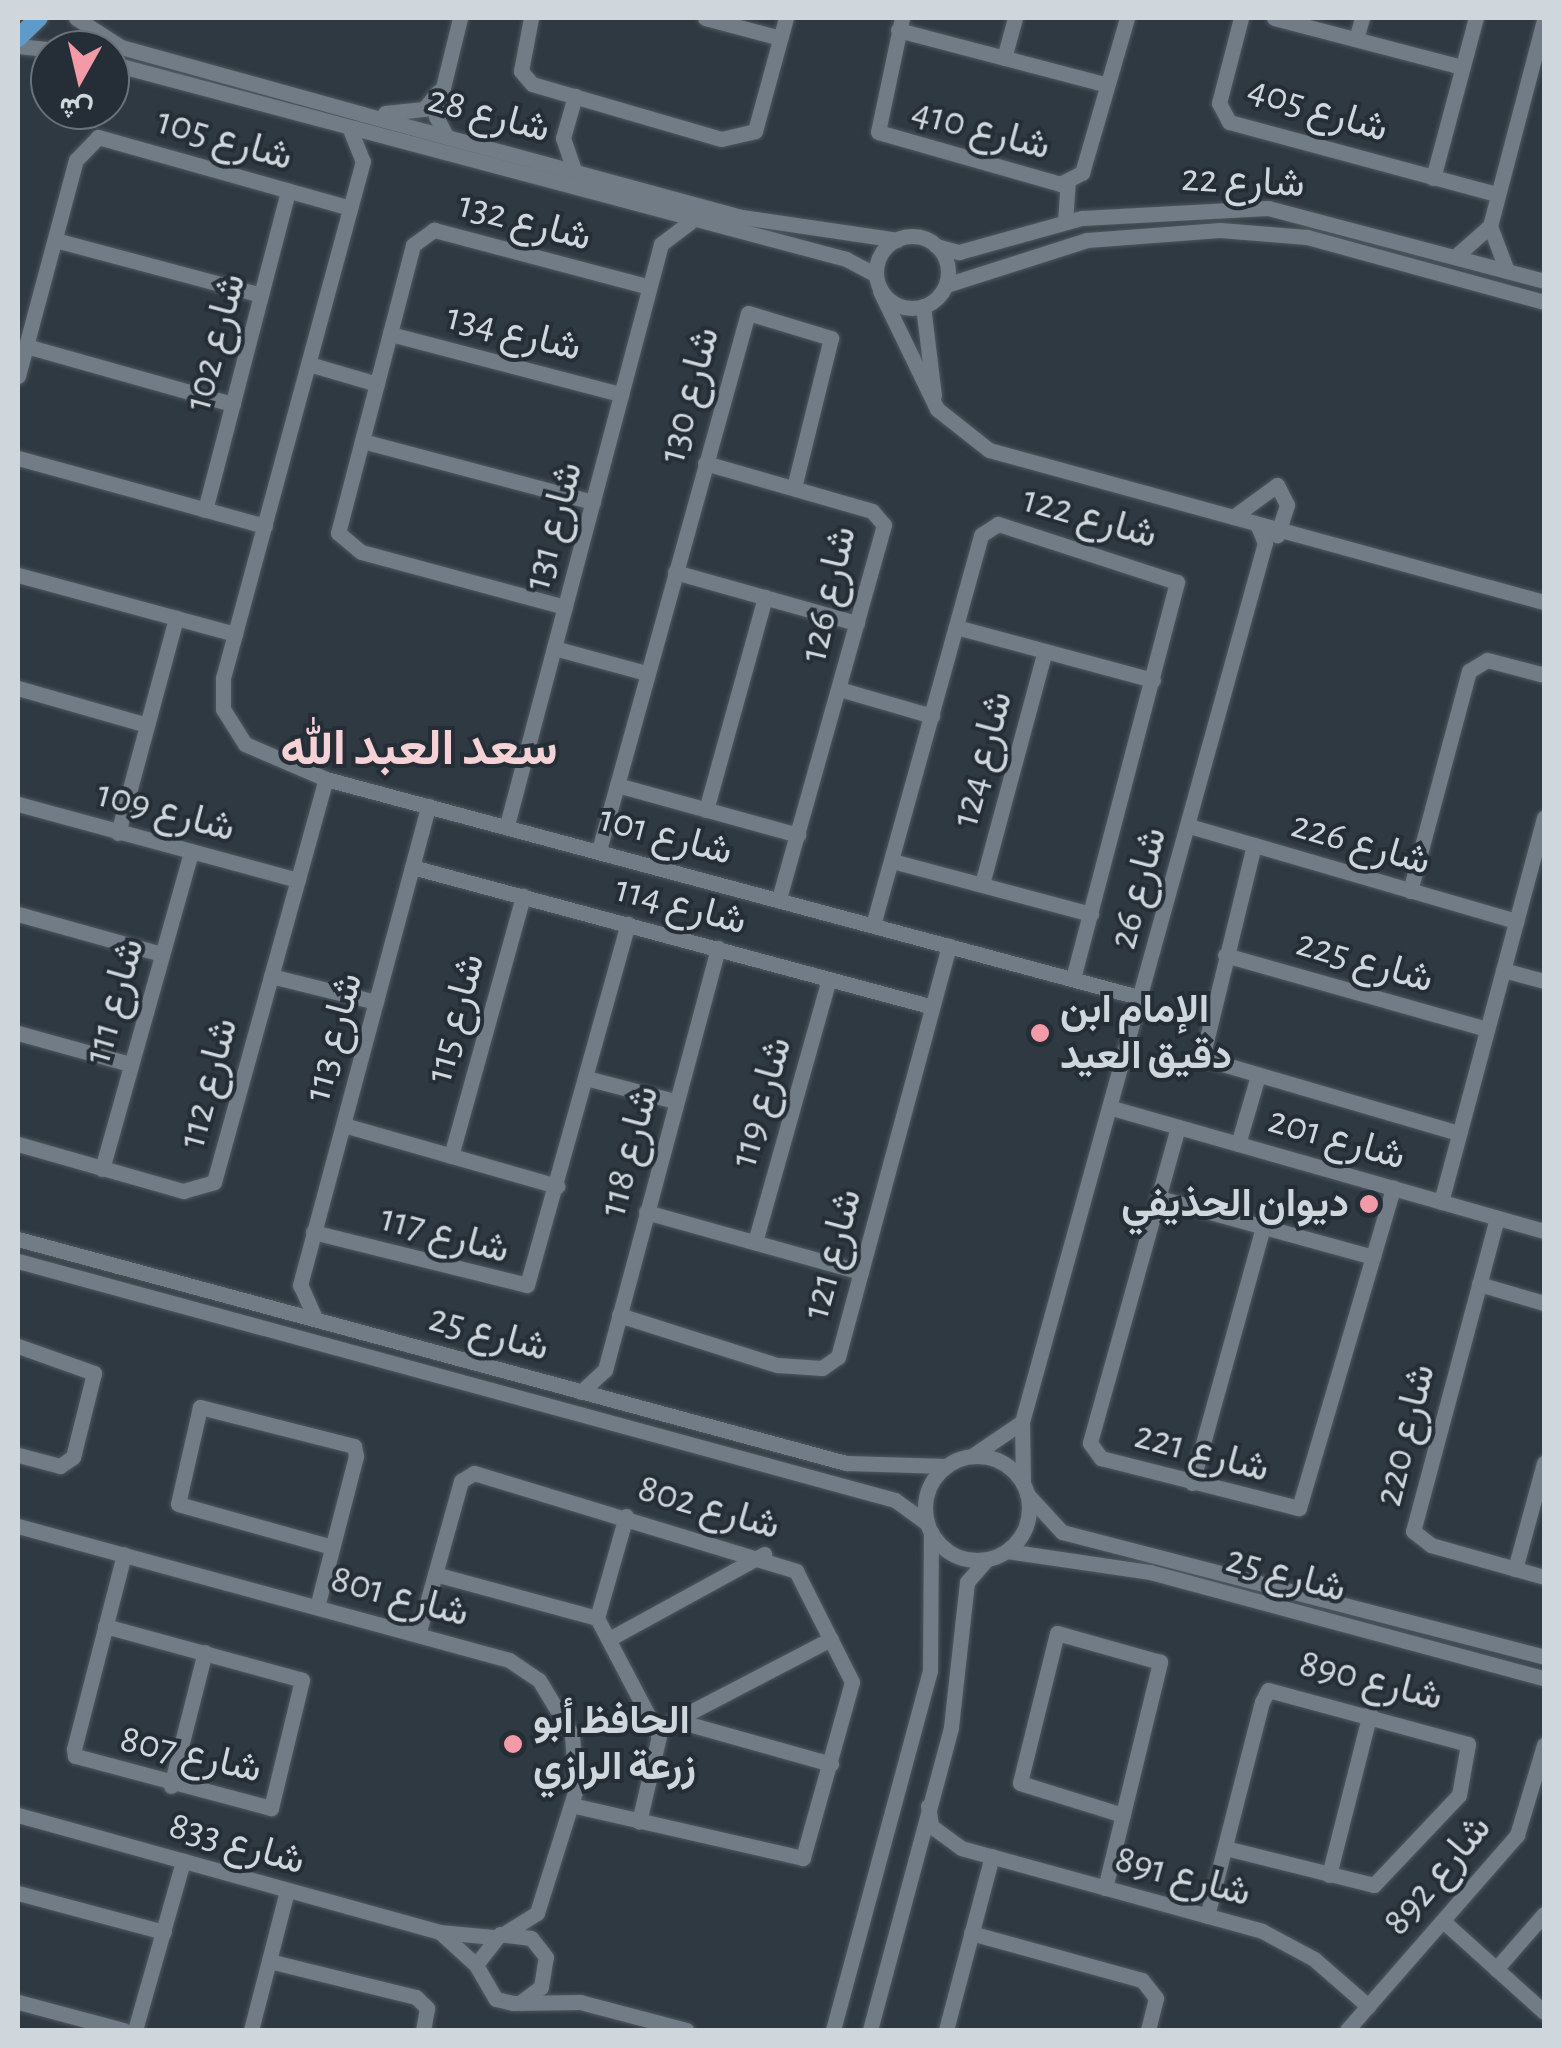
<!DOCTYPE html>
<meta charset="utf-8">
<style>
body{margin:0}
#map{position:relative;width:1562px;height:2048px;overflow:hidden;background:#2f3941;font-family:"Alegreya Sans",Vazirmatn,sans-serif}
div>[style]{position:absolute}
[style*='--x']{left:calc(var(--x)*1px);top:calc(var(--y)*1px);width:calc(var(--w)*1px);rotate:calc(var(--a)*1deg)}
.roads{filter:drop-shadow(0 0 2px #4e575e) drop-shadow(0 0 2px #4e575e)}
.minor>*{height:15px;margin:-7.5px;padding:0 7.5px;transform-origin:7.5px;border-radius:7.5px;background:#717c86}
.minor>.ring{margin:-7.5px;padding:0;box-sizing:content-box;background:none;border:15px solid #717c86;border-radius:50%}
.major>*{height:18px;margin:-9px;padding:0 9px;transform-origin:9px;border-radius:9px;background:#609ac8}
.dots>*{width:28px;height:28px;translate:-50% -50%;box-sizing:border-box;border:5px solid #252e37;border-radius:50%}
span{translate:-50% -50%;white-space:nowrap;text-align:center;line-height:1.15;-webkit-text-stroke:8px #252e37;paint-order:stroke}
.street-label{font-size:40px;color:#d0d7dc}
.poi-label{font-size:40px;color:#d0d7dc;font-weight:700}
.left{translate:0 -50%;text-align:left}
.right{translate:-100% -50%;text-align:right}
.district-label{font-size:50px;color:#f5d2d6;font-weight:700}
.frame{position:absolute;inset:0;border:20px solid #d0d7dc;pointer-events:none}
.north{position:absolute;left:30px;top:30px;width:100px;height:100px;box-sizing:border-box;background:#252e37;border:2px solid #697279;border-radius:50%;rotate:188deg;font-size:28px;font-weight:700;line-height:40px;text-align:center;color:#d0d7dc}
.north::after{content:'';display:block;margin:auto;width:35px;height:45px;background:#f39aa8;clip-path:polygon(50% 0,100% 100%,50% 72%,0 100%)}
</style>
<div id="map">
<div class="roads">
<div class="minor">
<i style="--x:76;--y:18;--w:54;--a:32.8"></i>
<i style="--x:121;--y:47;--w:250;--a:15.5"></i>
<i style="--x:362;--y:114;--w:394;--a:15.2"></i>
<i style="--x:742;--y:217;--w:157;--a:8.4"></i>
<i style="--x:531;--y:18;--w:54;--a:100.7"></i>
<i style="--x:521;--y:71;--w:17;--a:50"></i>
<i style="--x:532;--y:84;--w:197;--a:16.2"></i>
<i style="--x:721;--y:139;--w:35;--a:-13"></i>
<i style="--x:755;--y:131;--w:117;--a:-74.7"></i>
<i style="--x:705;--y:18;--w:78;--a:14.9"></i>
<i style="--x:902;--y:18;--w:116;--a:101.9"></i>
<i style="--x:878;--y:132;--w:189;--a:15.9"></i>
<i style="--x:1060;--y:184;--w:25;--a:-27"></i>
<i style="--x:1082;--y:173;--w:161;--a:-73.8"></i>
<i style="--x:1241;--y:18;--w:88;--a:104.5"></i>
<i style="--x:1219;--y:103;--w:21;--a:62"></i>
<i style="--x:1229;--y:122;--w:277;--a:15.1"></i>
<i style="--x:1274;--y:18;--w:194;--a:14.6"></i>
<i style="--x:898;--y:30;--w:216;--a:14.7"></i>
<i style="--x:1356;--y:39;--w:22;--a:-74"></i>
<i style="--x:18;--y:46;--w:38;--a:6"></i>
<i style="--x:1004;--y:58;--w:41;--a:-74.6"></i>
<i style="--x:110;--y:63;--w:762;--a:14.91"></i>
<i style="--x:846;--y:259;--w:34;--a:28"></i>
<i style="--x:385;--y:113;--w:39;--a:-6"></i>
<i style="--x:424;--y:109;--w:22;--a:-51"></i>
<i style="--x:351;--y:132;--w:31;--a:68"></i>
<i style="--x:363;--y:161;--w:536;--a:105.15"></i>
<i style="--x:223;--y:678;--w:31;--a:90"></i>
<i style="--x:223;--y:709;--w:41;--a:57.8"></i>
<i style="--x:245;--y:744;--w:88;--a:23.4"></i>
<i style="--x:326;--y:779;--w:845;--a:15.02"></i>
<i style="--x:445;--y:134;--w:20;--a:-117"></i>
<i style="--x:436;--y:116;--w:101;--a:-76.2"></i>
<i style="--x:574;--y:170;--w:34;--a:-109"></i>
<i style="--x:563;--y:138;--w:44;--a:-74.1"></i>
<i style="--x:1433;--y:178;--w:166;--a:-75"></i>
<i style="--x:1065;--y:222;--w:39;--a:-86"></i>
<i class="ring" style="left:876px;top:236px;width:57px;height:57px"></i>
<i style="--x:55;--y:240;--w:213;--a:14.9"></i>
<i style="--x:936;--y:246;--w:24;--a:15"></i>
<i style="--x:959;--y:252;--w:128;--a:-15.5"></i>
<i style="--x:1082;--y:218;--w:186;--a:-3.1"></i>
<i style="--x:1268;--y:208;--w:285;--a:14.8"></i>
<i style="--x:1456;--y:256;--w:45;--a:-41.4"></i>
<i style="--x:1507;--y:271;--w:48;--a:-110.7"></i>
<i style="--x:1490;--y:226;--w:213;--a:-75.3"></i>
<i style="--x:946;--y:285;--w:148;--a:-17.7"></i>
<i style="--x:1087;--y:240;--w:133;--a:-4.3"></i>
<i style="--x:1220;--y:230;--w:87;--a:4.6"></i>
<i style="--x:1307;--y:237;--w:246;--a:15.3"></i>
<i style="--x:880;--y:291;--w:131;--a:64.2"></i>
<i style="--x:937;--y:409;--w:66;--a:38.3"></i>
<i style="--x:989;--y:450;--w:575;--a:15.32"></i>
<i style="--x:923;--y:306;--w:90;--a:83"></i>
<i style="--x:390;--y:334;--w:239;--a:14.6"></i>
<i style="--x:26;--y:346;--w:215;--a:15.7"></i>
<i style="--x:309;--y:364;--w:71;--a:16.4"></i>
<i style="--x:18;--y:376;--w:224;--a:-75"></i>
<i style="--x:76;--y:160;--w:32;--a:-46"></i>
<i style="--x:98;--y:137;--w:262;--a:15.7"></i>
<i style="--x:362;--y:441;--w:239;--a:14.8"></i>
<i style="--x:18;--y:458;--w:256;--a:15.4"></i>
<i style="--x:705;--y:463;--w:174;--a:16"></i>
<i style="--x:872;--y:511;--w:18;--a:49"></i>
<i style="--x:884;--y:525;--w:388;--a:105.7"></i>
<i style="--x:205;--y:510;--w:330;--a:-75.4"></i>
<i style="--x:1233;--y:517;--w:54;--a:-36"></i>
<i style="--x:1277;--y:485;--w:22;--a:63"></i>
<i style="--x:1287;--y:505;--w:32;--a:108"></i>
<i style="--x:675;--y:572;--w:189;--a:15.7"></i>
<i style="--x:18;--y:575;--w:225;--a:15.2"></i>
<i style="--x:565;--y:607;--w:211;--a:-164.9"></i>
<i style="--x:361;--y:552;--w:30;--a:-140"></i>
<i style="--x:338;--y:533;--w:298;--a:-75.4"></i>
<i style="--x:413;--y:245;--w:26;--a:-36"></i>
<i style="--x:434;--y:230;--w:222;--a:14.8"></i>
<i style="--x:956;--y:627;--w:204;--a:15.1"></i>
<i style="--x:554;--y:648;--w:95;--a:15.2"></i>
<i style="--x:18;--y:688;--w:134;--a:16"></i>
<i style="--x:839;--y:689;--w:97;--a:16.2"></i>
<i style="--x:617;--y:785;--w:188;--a:15.4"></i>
<i style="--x:18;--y:804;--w:290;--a:15.2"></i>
<i style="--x:706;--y:810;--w:221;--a:-74.5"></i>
<i style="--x:507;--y:825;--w:601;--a:-75.15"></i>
<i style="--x:661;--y:244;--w:36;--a:-37"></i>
<i style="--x:1189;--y:826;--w:341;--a:16.2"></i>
<i style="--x:118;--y:833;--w:223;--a:-74.9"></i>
<i style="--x:1254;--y:845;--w:219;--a:103.7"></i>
<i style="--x:1202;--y:1058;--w:268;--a:16.3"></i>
<i style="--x:599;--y:850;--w:557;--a:-74.49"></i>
<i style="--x:748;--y:313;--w:87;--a:16.8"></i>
<i style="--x:831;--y:338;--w:154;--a:103.9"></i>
<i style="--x:892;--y:861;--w:206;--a:14.9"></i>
<i style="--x:412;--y:867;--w:539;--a:15.04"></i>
<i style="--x:982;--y:884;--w:241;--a:-74.9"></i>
<i style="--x:1410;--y:891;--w:228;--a:-75"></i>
<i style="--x:1469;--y:671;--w:21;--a:-31"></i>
<i style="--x:1487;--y:660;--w:59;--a:14.7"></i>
<i style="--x:18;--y:914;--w:148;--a:15.6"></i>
<i style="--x:873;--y:925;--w:405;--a:-74.5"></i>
<i style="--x:981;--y:535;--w:20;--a:-33"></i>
<i style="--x:998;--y:524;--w:188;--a:18"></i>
<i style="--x:1177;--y:582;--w:410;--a:104.7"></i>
<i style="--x:1225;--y:955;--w:272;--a:15.8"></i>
<i style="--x:1503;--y:970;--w:42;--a:15"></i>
<i style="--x:271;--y:976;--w:108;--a:13.9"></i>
<i style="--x:18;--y:1033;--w:116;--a:15.5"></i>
<i style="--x:586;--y:1078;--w:92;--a:14.5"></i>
<i style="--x:1112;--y:1108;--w:449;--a:15.9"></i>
<i style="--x:344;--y:1125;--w:222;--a:16"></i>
<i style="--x:1178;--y:1127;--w:328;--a:105.6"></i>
<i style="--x:1090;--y:1443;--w:19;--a:54"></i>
<i style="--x:1101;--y:1458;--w:204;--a:14.2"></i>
<i style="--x:1299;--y:1508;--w:334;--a:-73.6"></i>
<i style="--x:18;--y:1144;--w:172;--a:15.9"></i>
<i style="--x:183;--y:1191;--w:32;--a:-16"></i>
<i style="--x:214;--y:1182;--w:418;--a:-74.5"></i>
<i style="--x:1238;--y:1144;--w:68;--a:-73.7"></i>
<i style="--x:451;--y:1156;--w:270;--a:-74.5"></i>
<i style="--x:102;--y:1169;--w:329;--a:-74.3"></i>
<i style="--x:1159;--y:1198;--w:222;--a:15.4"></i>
<i style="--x:1441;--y:1202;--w:398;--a:-75"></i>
<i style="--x:646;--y:1212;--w:223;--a:15.6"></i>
<i style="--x:1497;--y:1218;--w:324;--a:105"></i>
<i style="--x:1413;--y:1531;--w:23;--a:38"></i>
<i style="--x:1431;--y:1545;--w:117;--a:15.8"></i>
<i style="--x:313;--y:1232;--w:220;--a:13.9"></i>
<i style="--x:527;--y:1285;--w:375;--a:-74.4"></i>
<i style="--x:18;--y:1239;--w:858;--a:15.14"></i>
<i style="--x:846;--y:1463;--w:100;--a:1.7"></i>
<i style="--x:755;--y:1242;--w:273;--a:-74.3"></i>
<i style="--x:18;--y:1261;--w:909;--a:15.24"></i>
<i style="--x:895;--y:1500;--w:39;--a:36"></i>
<i style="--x:1479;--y:1284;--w:68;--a:16.3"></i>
<i style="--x:619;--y:1315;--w:166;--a:17.6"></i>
<i style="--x:777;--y:1365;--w:45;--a:3.8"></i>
<i style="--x:822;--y:1368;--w:19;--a:-35"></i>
<i style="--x:838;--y:1357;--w:426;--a:-74.9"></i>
<i style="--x:315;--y:1318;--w:36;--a:-114"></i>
<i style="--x:300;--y:1285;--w:496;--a:-75"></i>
<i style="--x:18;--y:1346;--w:81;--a:19.6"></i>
<i style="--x:94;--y:1373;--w:87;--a:104"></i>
<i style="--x:73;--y:1457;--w:16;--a:145"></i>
<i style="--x:60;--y:1466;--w:43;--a:-165.3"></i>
<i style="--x:581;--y:1392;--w:33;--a:-43"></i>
<i style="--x:605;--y:1370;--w:437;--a:-75"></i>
<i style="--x:972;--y:1456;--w:60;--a:-34.2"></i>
<i class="ring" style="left:925px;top:1456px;width:89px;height:89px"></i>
<i style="--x:1023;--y:1483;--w:61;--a:-90.9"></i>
<i style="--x:1022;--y:1422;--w:912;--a:-74.55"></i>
<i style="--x:1265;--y:543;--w:21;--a:-113"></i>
<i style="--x:1192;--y:1483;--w:266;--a:-74.5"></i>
<i style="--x:1027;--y:1494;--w:52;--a:47.4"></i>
<i style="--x:1062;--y:1532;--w:498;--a:14.5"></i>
<i style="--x:18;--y:1526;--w:509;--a:15.26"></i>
<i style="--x:509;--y:1660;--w:36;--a:34"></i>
<i style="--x:539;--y:1680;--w:64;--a:59"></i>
<i style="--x:572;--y:1735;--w:54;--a:85.8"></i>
<i style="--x:576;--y:1789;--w:130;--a:107.5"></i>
<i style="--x:537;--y:1913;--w:36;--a:148"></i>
<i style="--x:1007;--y:1551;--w:145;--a:8.4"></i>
<i style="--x:1150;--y:1572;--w:408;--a:15.1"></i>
<i style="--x:1515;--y:1569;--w:110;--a:-74.7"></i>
<i style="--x:435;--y:1574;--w:168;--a:15.2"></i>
<i style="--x:597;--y:1618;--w:133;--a:62.3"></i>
<i style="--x:659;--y:1736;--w:88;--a:103.1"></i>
<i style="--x:317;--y:1607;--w:156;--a:-75.5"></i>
<i style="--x:356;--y:1456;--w:10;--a:-101"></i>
<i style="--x:354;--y:1446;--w:159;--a:-165.8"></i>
<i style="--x:200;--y:1407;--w:99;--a:102.8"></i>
<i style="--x:178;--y:1504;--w:160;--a:15.6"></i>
<i style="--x:597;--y:1618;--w:106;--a:-74.1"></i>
<i style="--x:105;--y:1626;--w:204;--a:15.3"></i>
<i style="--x:302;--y:1680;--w:132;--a:103.6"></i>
<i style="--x:271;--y:1808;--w:203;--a:-165.1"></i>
<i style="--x:75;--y:1756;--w:7;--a:-98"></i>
<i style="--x:74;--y:1749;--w:201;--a:-75.6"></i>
<i style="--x:418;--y:1635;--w:160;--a:-74.4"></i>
<i style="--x:461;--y:1481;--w:15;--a:-32"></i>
<i style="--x:474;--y:1473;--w:337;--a:16.9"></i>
<i style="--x:796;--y:1571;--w:124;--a:63.2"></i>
<i style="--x:852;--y:1682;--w:183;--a:105.6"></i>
<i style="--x:803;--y:1858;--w:237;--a:-167.1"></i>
<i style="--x:609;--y:1639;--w:177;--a:-28.7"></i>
<i style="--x:678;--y:1721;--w:159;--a:15.7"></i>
<i style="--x:658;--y:1729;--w:195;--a:-27.5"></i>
<i style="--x:171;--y:1786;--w:138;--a:-75.8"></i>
<i style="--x:928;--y:1806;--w:20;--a:81"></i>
<i style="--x:931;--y:1826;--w:37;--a:36"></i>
<i style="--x:961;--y:1848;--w:312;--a:15.4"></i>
<i style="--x:1262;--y:1931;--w:59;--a:28.3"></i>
<i style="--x:1314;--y:1959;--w:72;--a:41"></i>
<i style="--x:18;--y:1815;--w:437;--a:15.5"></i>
<i style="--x:439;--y:1932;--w:55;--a:5.2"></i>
<i style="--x:1329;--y:1875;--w:167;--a:-75.8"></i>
<i style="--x:1105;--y:1888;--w:233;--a:-76.3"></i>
<i style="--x:1160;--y:1662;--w:107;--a:-164.3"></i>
<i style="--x:1057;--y:1633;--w:154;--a:103.9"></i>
<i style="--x:1020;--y:1783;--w:108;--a:17.3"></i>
<i style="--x:18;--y:1893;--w:151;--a:15"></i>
<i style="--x:1207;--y:1916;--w:221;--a:-75.6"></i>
<i style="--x:1262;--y:1702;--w:13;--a:-63"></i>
<i style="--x:1268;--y:1690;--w:207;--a:15.1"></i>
<i style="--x:1468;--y:1744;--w:52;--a:100"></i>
<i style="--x:1459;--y:1795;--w:124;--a:133.4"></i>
<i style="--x:1374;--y:1885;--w:153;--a:-166"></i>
<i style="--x:1443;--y:1921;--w:136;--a:42"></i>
<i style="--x:971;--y:1933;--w:177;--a:15.4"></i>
<i style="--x:1142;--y:1980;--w:23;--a:52"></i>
<i style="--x:1156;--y:1998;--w:33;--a:104"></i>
<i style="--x:442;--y:1934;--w:46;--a:42.4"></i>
<i style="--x:269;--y:1961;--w:151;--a:13.8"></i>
<i style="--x:416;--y:1997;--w:16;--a:45"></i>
<i style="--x:427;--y:2008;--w:22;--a:100"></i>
<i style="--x:1496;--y:1969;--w:73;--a:-48.9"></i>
<i style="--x:18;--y:2002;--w:109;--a:14.9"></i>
<i style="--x:521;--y:2002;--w:25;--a:-37"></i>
<i style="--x:541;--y:1987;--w:30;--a:-81"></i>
<i style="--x:546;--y:1957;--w:24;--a:-128"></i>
<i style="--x:531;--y:1938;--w:31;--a:-173"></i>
<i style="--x:500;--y:1934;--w:39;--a:128"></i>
<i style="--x:476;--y:1965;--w:39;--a:60"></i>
<i style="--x:496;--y:1999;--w:17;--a:13"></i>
<i style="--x:513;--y:2003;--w:67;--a:-0.9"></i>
<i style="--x:580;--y:2002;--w:110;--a:14.8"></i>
<i style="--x:135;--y:2030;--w:176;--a:-74.1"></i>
<i style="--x:251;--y:2030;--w:144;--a:-75.5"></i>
<i style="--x:833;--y:2030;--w:372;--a:-74.9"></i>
<i style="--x:930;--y:1671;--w:139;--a:-89.6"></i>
<i style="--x:870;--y:2030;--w:314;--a:-75"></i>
<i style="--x:951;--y:1727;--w:146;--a:-83.7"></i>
<i style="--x:967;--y:1582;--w:30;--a:-49"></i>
<i style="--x:946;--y:2030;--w:180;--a:-75.2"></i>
<i style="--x:1347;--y:2030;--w:259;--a:-48.9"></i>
<i style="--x:1517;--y:1835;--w:94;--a:-73.3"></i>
</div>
<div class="major">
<i style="--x:18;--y:38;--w:29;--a:-44"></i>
</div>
</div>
<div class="dots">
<i style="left:1040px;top:1033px;background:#f39aa8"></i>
<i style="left:1369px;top:1204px;background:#f39aa8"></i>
<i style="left:513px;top:1744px;background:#f39aa8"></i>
</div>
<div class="street-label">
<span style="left:1318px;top:109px;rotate:17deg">شارع 405</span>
<span style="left:489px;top:114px;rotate:15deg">شارع 28</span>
<span style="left:981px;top:129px;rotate:15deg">شارع 410</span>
<span style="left:225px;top:139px;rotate:16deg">شارع 105</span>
<span style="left:1243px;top:181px;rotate:3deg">شارع 22</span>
<span style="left:525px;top:221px;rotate:15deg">شارع 132</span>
<span style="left:514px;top:332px;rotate:14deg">شارع 134</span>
<span style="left:215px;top:342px;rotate:-75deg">شارع 102</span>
<span style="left:689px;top:395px;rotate:-75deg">شارع 130</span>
<span style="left:1090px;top:517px;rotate:16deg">شارع 122</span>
<span style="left:553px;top:526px;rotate:-75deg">شارع 131</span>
<span style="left:828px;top:594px;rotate:-77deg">شارع 126</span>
<span style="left:982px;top:759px;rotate:-75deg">شارع 124</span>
<span style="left:166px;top:811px;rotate:15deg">شارع 109</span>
<span style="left:666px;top:835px;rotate:15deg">شارع 101</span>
<span style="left:1361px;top:843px;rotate:16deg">شارع 226</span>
<span style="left:1138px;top:888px;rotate:-75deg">شارع 26</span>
<span style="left:681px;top:905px;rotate:15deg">شارع 114</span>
<span style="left:1365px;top:961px;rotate:16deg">شارع 225</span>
<span style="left:114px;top:1001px;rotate:-74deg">شارع 111</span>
<span style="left:455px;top:1018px;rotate:-75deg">شارع 115</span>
<span style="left:333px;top:1037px;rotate:-75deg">شارع 113</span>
<span style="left:208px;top:1083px;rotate:-75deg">شارع 112</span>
<span style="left:761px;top:1102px;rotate:-74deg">شارع 119</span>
<span style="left:1337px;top:1138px;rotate:16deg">شارع 201</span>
<span style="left:629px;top:1151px;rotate:-75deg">شارع 118</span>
<span style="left:445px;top:1234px;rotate:15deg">شارع 117</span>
<span style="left:832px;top:1254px;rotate:-75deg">شارع 121</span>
<span style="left:489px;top:1333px;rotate:15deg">شارع 25</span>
<span style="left:1405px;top:1435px;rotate:-76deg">شارع 220</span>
<span style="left:1202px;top:1452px;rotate:15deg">شارع 221</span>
<span style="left:709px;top:1507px;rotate:16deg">شارع 802</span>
<span style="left:1286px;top:1574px;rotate:15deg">شارع 25</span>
<span style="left:400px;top:1596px;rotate:15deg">شارع 801</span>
<span style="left:1371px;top:1680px;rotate:14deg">شارع 890</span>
<span style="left:191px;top:1754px;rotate:13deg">شارع 807</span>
<span style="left:237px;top:1843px;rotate:16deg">شارع 833</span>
<span style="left:1437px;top:1875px;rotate:-50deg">شارع 892</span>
<span style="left:1183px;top:1876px;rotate:15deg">شارع 891</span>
</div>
<div class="poi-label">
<span class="left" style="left:1060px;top:1033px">الإمام ابن<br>دقيق العيد</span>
<span class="right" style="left:1349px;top:1204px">ديوان الحذيفي</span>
<span class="left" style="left:533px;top:1744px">الحافظ أبو<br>زرعة الرازي</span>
</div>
<div class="district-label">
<span style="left:419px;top:750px">سعد العبد الله</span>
</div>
<div class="frame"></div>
<div class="north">ش</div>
</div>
